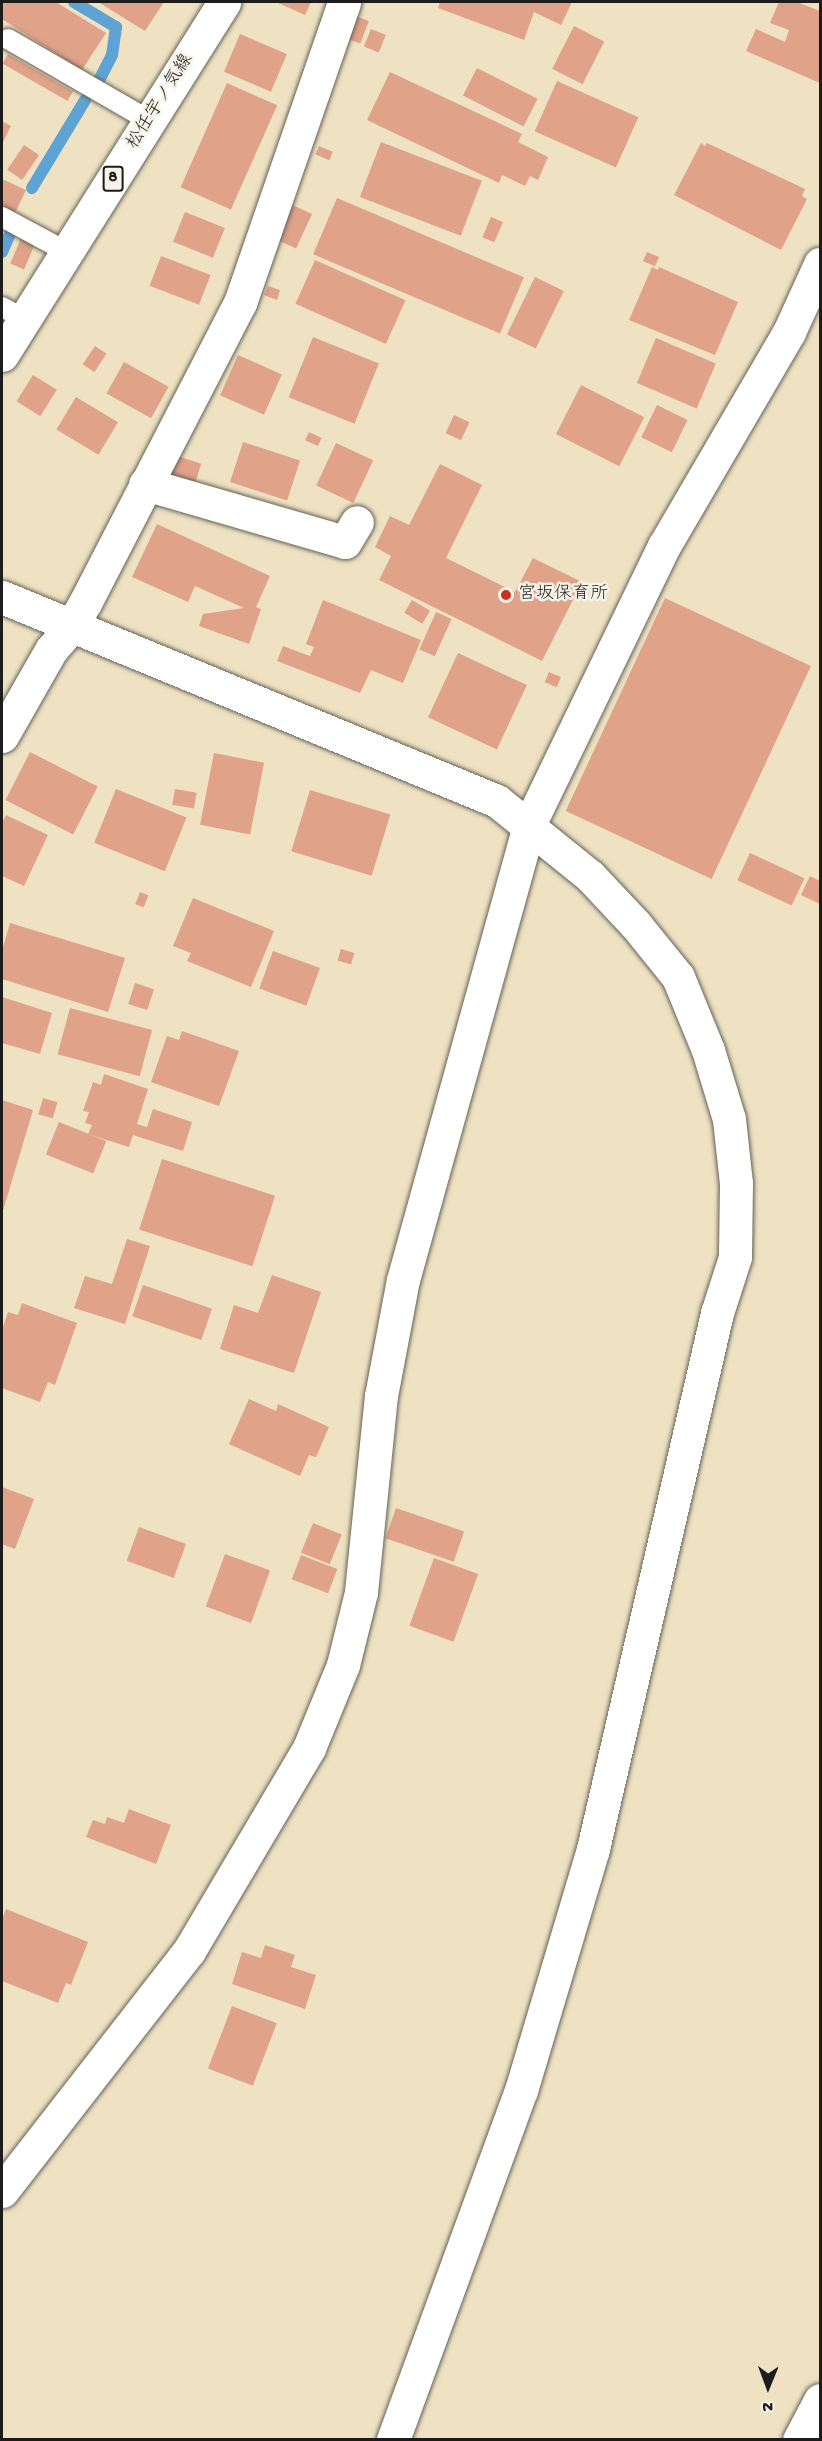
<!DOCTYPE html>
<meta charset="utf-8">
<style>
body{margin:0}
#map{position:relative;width:822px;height:2441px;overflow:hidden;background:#eee2c3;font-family:"Gochi Hand","Klee One",sans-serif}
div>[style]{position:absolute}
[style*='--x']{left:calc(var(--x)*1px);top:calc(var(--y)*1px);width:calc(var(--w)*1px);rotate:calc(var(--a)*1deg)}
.stream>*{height:12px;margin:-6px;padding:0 6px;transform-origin:6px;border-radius:6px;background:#5ea3d3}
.building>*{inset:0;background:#e0a288;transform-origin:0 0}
.roads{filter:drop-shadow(0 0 2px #666156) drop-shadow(0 0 2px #666156)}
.lane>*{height:20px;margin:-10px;padding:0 10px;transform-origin:10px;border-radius:10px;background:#fff}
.street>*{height:33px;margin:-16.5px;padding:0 16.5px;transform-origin:16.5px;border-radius:16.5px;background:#fff}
.secondary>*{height:33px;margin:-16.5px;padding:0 16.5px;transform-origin:16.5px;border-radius:16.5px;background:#fff}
.primary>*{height:33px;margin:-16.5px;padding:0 16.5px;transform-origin:16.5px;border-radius:16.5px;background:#fff}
.dots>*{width:16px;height:16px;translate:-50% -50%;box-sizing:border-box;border:3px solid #f7f3e8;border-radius:50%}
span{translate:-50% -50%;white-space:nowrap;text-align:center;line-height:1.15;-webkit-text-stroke:5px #f7f3e8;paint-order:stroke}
.shield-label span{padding:2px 4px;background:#f7f3e8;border:2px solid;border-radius:4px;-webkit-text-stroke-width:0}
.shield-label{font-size:16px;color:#1c1c1c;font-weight:700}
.street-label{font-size:18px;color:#1c1c1c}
.poi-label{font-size:18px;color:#1c1c1c}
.left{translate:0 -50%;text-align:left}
.frame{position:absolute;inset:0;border:3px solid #1c1c1c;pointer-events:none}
.north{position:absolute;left:738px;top:2357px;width:60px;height:60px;-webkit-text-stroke:4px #f7f3e8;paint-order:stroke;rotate:181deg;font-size:16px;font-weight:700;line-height:24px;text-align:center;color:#1c1c1c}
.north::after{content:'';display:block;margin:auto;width:21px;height:27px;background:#1c1c1c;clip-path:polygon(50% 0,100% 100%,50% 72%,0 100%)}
</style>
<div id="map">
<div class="stream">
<i style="--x:74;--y:2;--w:49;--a:30.8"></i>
<i style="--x:116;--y:27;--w:28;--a:98"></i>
<i style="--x:112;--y:55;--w:34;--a:117"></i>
<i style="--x:32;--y:188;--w:103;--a:-58.9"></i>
<i style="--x:2;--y:252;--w:22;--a:-66"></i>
</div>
<div class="building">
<i style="clip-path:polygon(2px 2px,56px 2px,106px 33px,82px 70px,2px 19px)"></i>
<i style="clip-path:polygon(98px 2px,164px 2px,145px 31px)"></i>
<i style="clip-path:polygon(276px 2px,311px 2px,305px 15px)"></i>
<i style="clip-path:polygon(440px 2px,572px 2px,561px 25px,534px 12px,524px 40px,438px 8px)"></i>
<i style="clip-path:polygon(779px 2px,797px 2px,820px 11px,820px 83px,746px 51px,756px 29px,785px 42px,789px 30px,770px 23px)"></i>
<i style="left:353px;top:15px;width:17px;height:24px;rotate:21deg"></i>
<i style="left:574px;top:26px;width:34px;height:48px;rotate:27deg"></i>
<i style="left:371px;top:29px;width:16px;height:19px;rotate:22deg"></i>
<i style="left:240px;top:34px;width:51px;height:41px;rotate:23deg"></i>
<i style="left:8px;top:54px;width:75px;height:11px;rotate:30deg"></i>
<i style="left:477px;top:68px;width:68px;height:31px;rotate:27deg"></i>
<i style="clip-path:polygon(390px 72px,522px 134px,518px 142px,548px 157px,538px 180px,530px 176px,525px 186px,502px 175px,499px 183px,367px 120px)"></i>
<i style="left:557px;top:81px;width:89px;height:55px;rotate:24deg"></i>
<i style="left:227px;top:83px;width:55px;height:114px;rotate:24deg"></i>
<i style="clip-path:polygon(2px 121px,11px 126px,2px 144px)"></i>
<i style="left:381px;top:142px;width:108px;height:59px;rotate:21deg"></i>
<i style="clip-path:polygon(701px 143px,705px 146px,707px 143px,805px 189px,802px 196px,807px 199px,781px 250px,674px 195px)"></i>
<i style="left:24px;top:145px;width:18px;height:30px;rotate:34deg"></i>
<i style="left:319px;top:146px;width:15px;height:9px;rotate:23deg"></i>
<i style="clip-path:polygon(2px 179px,26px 190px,14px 215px,2px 209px)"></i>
<i style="left:337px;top:198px;width:203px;height:61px;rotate:23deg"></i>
<i style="left:284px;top:201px;width:31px;height:38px;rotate:25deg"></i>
<i style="left:185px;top:212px;width:43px;height:32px;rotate:22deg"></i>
<i style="left:491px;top:217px;width:13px;height:22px;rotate:23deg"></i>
<i style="left:22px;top:236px;width:15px;height:30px;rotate:23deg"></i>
<i style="left:647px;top:252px;width:13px;height:10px;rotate:23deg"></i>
<i style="left:161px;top:256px;width:53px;height:32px;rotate:21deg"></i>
<i style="left:315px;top:260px;width:99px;height:48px;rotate:24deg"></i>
<i style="clip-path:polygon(652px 267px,658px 270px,659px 267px,738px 302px,715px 355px,629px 320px)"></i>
<i style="left:535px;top:277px;width:32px;height:64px;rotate:26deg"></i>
<i style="clip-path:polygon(268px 286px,280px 290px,277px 300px,264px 295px)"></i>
<i style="left:313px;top:337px;width:71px;height:65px;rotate:22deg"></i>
<i style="left:656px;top:338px;width:65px;height:49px;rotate:23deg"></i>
<i style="left:95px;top:346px;width:14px;height:22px;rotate:34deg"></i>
<i style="left:238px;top:355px;width:48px;height:44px;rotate:24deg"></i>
<i style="left:124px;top:362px;width:51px;height:36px;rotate:29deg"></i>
<i style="left:33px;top:375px;width:28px;height:31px;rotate:32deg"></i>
<i style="left:581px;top:385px;width:71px;height:55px;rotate:27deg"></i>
<i style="left:76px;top:397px;width:49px;height:38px;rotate:31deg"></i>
<i style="left:657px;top:405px;width:34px;height:36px;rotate:26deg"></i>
<i style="left:454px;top:415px;width:17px;height:20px;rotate:25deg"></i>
<i style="left:309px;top:432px;width:14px;height:9px;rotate:25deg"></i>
<i style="left:243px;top:442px;width:60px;height:42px;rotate:18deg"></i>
<i style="left:336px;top:443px;width:41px;height:47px;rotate:25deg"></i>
<i style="left:168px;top:453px;width:35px;height:20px;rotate:18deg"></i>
<i style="clip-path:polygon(440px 464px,482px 485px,446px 558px,515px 592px,533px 558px,582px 582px,542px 661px,379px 580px,391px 556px,375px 547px,390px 516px,409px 525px)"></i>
<i style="clip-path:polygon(157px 524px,270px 576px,256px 607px,261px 609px,249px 644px,199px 626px,203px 614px,244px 608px,195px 586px,188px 602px,132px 577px)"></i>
<i style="left:665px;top:598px;width:161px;height:235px;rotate:25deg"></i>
<i style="clip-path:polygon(323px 600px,421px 640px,403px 683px,371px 670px,360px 693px,277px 661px,283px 646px,310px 656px,314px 647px,306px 644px)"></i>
<i style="left:412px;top:600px;width:21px;height:15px;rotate:31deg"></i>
<i style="left:436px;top:612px;width:17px;height:41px;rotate:24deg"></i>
<i style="left:458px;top:653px;width:76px;height:71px;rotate:25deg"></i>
<i style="left:549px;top:672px;width:13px;height:11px;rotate:23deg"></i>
<i style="left:30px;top:752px;width:76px;height:54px;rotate:27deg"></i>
<i style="left:214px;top:753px;width:51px;height:73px;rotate:11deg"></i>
<i style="left:116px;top:789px;width:76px;height:58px;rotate:22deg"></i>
<i style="left:175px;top:789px;width:22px;height:16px;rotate:10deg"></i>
<i style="left:310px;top:790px;width:84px;height:64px;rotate:17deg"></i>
<i style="clip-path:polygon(6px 815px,48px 835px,24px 886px,2px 876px,2px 824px)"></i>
<i style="left:750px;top:853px;width:60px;height:30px;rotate:25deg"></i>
<i style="clip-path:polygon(810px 876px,820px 881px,820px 904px,801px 895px)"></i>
<i style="left:140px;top:892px;width:9px;height:13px;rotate:21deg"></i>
<i style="clip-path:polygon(193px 898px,274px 931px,251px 987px,187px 961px,191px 953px,173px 946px)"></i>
<i style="clip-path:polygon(10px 923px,125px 958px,108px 1012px,2px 979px,2px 951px)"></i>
<i style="left:341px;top:949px;width:14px;height:12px;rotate:17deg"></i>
<i style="left:273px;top:951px;width:50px;height:40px;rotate:20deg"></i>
<i style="left:135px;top:983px;width:20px;height:22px;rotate:18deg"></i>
<i style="clip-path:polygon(2px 997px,52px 1013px,40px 1054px,2px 1043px)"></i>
<i style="left:70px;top:1008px;width:85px;height:48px;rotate:15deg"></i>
<i style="clip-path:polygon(182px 1031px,239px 1051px,219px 1106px,151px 1082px,167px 1036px,179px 1040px)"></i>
<i style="clip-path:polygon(104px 1074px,148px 1089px,137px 1124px,147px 1127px,153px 1109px,192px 1122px,183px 1151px,133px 1135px,129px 1147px,88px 1134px,92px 1125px,85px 1123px,89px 1112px,83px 1111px,93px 1082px,101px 1085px)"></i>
<i style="left:43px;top:1098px;width:15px;height:17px;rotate:16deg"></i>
<i style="clip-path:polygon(2px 1100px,33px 1110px,2px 1214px)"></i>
<i style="left:59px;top:1122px;width:51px;height:35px;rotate:22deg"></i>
<i style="left:162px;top:1159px;width:119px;height:74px;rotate:18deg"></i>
<i style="clip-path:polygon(127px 1239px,150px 1246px,125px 1324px,74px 1308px,85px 1276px,112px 1284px)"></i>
<i style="clip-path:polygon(272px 1275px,321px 1292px,294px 1373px,220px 1349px,234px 1305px,258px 1313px)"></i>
<i style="left:143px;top:1285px;width:73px;height:33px;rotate:19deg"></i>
<i style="clip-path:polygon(22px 1303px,77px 1323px,55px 1385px,48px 1382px,40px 1402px,2px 1388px,2px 1330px,8px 1312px,18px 1315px)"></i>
<i style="clip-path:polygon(249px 1399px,276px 1411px,278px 1404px,329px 1427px,316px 1457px,309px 1455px,300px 1476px,229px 1444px)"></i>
<i style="clip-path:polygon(2px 1487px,34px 1499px,15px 1549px,2px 1544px)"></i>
<i style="left:396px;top:1508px;width:72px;height:32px;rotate:19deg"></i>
<i style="left:313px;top:1523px;width:31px;height:32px;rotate:22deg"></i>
<i style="left:139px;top:1527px;width:50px;height:36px;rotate:20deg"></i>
<i style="left:225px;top:1554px;width:48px;height:56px;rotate:20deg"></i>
<i style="left:301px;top:1555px;width:39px;height:26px;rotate:21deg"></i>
<i style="left:434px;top:1558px;width:47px;height:72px;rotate:20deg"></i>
<i style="clip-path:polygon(129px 1809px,171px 1825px,156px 1864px,86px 1837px,93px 1820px,105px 1824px,107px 1817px,124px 1823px)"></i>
<i style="clip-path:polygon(6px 1909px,88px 1942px,71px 1985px,66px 1983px,58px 2003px,2px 1981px,2px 1920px)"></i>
<i style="clip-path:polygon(265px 1945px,295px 1955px,291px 1967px,316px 1975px,305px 2009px,232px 1984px,242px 1952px,261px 1958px)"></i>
<i style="left:232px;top:2006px;width:48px;height:67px;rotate:21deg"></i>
</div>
<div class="roads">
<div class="lane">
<i style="--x:8;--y:39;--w:164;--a:30"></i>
<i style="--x:2;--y:217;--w:74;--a:28.3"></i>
<i style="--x:2;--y:307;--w:26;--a:28"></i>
</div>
<div class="street">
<i style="--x:145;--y:484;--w:208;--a:16.2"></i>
<i style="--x:345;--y:542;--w:23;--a:-59"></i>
<i style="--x:2;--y:736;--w:99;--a:-60.3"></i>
<i style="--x:51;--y:650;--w:30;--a:-49"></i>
<i style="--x:71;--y:627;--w:30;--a:-60"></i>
<i style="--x:86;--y:601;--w:335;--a:-62.7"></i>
<i style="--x:240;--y:303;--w:318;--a:-70.9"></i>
<i style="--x:2;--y:2191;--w:304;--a:-52.1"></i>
<i style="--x:189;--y:1951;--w:236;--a:-59.4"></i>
<i style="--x:309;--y:1748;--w:90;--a:-67.7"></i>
<i style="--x:343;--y:1665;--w:75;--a:-76.1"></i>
<i style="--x:361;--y:1592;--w:197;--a:-84.2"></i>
<i style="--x:381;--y:1396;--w:118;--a:-79.3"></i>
<i style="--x:403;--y:1280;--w:472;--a:-74.5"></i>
<i style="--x:529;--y:825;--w:310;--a:-64.2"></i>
<i style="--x:664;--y:546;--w:248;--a:-59.7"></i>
<i style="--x:789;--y:332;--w:75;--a:-65.5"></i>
</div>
<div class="secondary">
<i style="--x:2;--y:597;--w:535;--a:22.4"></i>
<i style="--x:497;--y:801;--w:119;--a:38.9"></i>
<i style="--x:590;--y:876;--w:67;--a:46.8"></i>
<i style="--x:636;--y:925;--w:67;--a:51.1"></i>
<i style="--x:678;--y:977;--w:79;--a:67.7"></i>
<i style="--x:708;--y:1050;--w:72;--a:73.1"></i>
<i style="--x:729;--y:1119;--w:64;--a:83.8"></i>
<i style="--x:736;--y:1183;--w:74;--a:90.8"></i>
<i style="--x:735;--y:1257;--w:59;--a:107.8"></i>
<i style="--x:717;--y:1313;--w:550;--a:103.03"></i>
<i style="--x:593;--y:1849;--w:252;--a:106.6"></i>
<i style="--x:521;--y:2090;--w:373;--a:110.1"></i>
<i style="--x:799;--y:2440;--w:45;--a:-62.3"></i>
</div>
<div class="primary">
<i style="--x:2;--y:355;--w:417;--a:-57.8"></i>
</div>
</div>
<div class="dots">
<i style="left:506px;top:595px;background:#c8321e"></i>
</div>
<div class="shield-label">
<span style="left:113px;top:179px">8</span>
</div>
<div class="street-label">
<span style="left:161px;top:102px;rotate:-58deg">松任宇ノ気線</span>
</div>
<div class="poi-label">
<span class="left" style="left:518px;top:595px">宮坂保育所</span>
</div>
<div class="frame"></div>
<div class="north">N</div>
</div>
